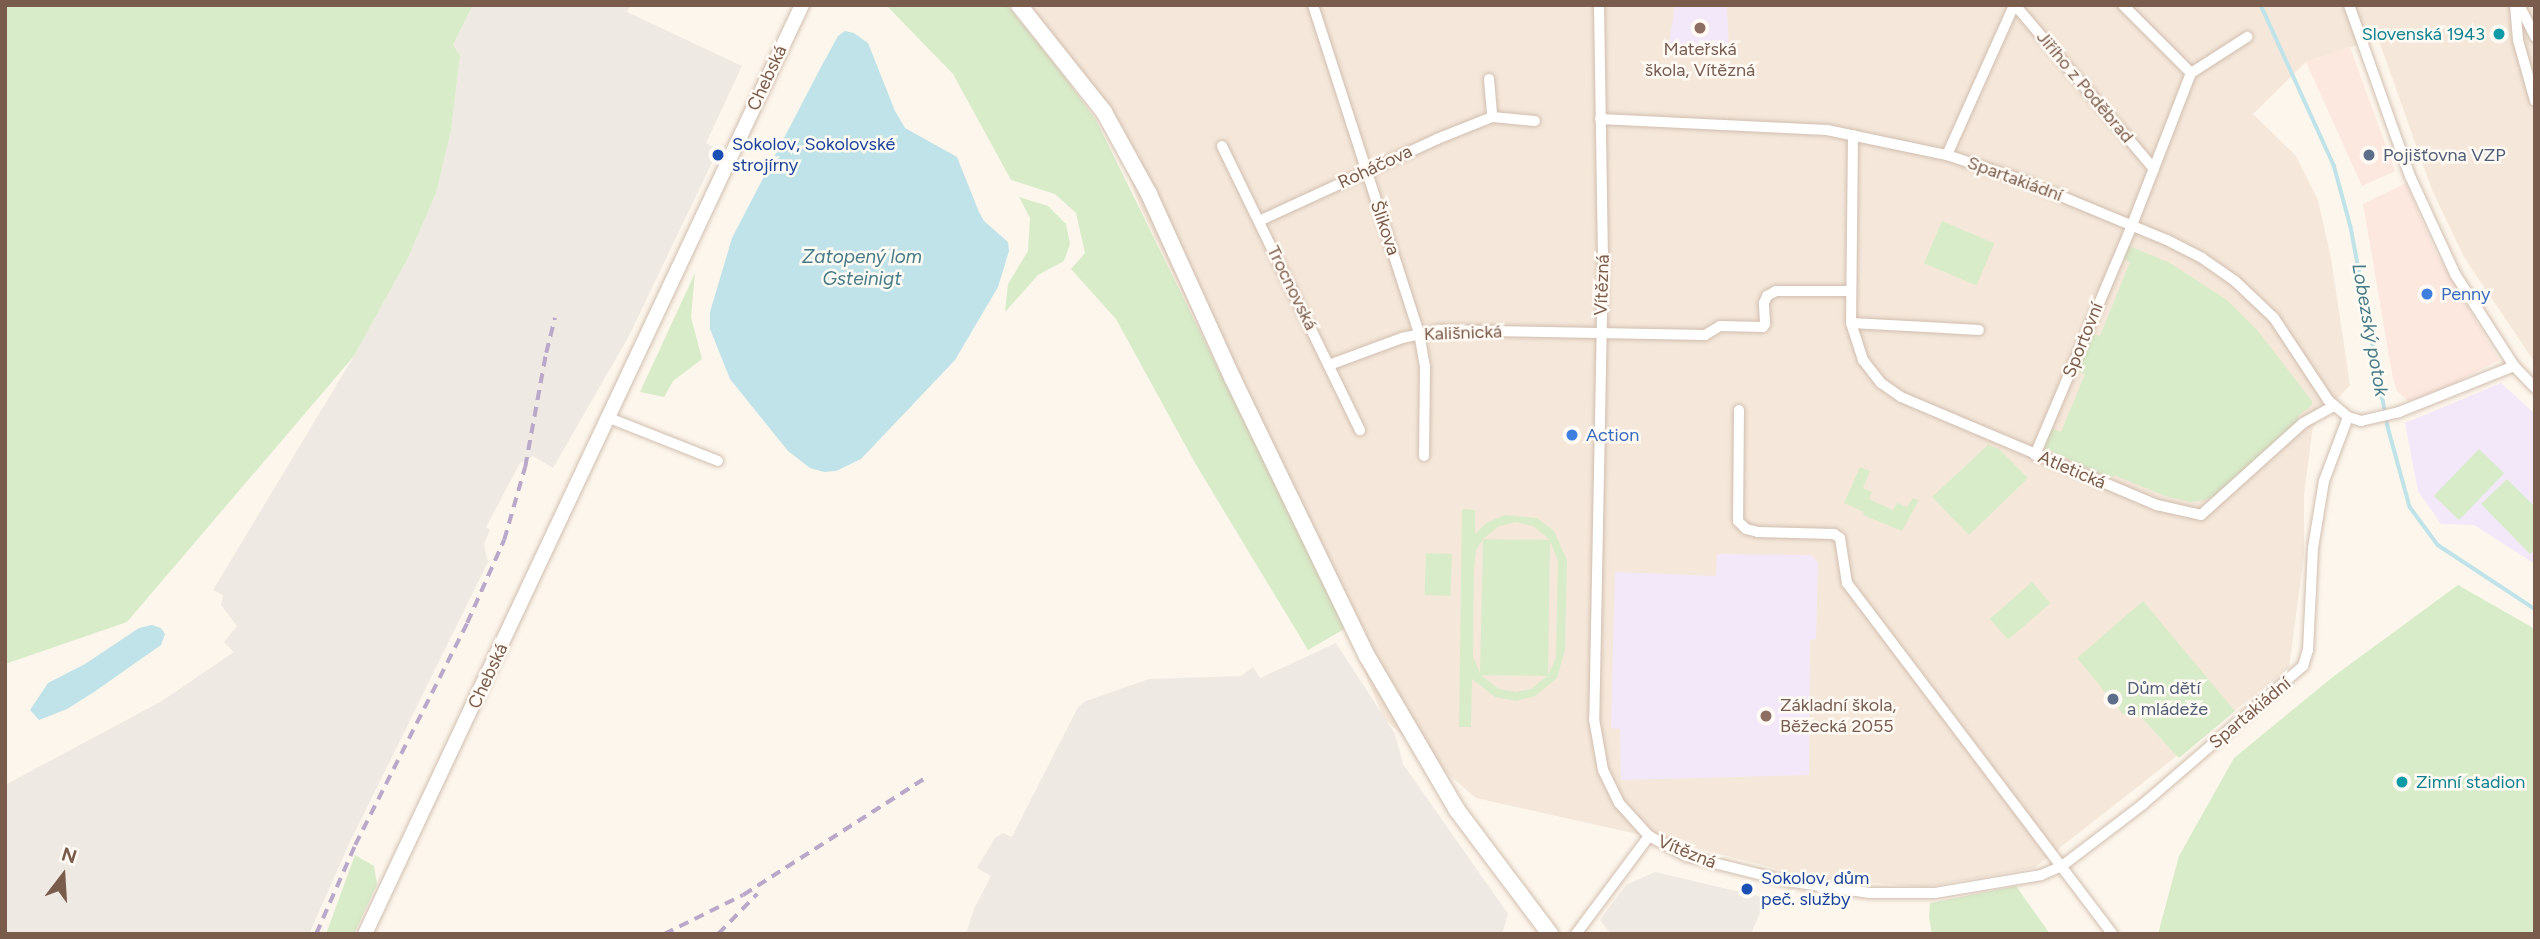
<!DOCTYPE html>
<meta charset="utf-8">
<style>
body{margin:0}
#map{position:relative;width:2540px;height:939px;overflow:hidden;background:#fdf6ec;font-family:Figtree,sans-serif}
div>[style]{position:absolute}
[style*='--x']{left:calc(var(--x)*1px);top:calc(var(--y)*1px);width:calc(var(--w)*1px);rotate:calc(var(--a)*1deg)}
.residential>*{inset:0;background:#f5e8da}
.commercial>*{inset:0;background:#fde8e0}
.industrial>*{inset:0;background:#efe9e4}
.education>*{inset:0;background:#f3e8fa}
.green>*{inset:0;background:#d8ecc9;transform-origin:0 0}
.water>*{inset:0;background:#bfe3e8}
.stream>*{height:3.5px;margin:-1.75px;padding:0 1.75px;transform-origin:1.75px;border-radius:1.75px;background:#bfe3e8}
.roads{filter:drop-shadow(0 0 2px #d1beb0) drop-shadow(0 0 2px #d1beb0)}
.minor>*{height:10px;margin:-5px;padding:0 5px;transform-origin:5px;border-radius:5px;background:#fff}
.tertiary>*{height:14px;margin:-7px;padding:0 7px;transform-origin:7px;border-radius:7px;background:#fff}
.secondary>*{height:16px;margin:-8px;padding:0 8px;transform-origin:8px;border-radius:8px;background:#fff}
.rail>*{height:3.5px;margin-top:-1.75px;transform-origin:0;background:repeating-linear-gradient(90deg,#b9a8c9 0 10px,transparent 0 17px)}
.dots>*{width:19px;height:19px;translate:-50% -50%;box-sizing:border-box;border:4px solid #fffaf3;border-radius:50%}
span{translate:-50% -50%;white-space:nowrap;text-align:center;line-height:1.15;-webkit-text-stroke:5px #fffaf3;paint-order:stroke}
.culture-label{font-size:18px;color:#0d838f}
.right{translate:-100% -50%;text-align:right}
.left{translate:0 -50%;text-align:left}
.education-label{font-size:18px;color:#785e54}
.street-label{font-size:18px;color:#7a5c4d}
.transit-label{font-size:18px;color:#164399}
.service-label{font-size:18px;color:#4e5e75}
.shop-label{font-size:18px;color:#366cbe}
.water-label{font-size:19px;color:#437c86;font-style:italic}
.frame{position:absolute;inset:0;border:7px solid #7a5c4d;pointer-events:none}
.north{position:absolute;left:28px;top:841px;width:70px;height:70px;-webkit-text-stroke:5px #fffaf3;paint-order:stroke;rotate:17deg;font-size:19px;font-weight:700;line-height:28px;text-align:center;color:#7a5c4d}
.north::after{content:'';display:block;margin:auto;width:24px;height:32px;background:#7a5c4d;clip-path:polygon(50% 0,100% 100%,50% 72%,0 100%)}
</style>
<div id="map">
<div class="residential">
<i style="clip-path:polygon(1031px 5px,2535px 5px,2535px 363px,2464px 257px,2432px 190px,2378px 38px,2306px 62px,2253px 114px,2296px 156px,2318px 200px,2331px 258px,2350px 385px,2313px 426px,2304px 494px,2304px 555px,2289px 668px,2034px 868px,1925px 887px,1812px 878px,1673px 842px,1476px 798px,1384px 719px,1346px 628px,1141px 209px,1107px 117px)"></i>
</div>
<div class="commercial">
<i style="clip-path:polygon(2350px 47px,2395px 171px,2362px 186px,2306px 62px)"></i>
<i style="clip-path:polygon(2406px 183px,2435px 251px,2499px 360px,2443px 389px,2408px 401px,2397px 391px,2393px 379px,2363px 204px)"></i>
</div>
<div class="industrial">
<i style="clip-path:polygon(473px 5px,631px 5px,627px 12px,742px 66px,706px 143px,718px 150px,629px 336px,553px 468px,533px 456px,520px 463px,486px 527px,490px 530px,484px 544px,488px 562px,350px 842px,309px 934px,5px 934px,5px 785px,162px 701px,234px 652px,224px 642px,237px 626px,221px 605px,223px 595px,213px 590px,354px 356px,408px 258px,436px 193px,451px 131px,460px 55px,453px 45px)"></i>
<i style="clip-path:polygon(1336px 643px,1395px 734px,1403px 764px,1508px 914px,1502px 934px,966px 934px,974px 909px,991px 876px,977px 868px,995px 838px,1003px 833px,1012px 837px,1078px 707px,1086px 701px,1149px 679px,1241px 676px,1253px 667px,1260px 678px)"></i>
<i style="clip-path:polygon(1655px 872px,1766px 898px,1751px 934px,1611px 934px,1600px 920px,1626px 885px)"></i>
</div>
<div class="education">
<i style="clip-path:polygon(1675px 5px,1727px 5px,1729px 51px,1668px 50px)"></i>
<i style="clip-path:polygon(2501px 383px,2535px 414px,2535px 564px,2474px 525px,2441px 524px,2418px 491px,2405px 423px)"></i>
<i style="clip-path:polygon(1717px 554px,1811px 555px,1818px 562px,1816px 639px,1810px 640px,1809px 775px,1621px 780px,1620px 729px,1611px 728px,1615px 572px,1716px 576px)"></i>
</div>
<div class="green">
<i style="clip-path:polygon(5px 5px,473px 5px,453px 45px,460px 55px,451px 131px,436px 193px,408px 258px,354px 356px,127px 622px,5px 664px)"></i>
<i style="clip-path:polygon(886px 5px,1007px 5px,1058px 68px,1096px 120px,1346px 628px,1308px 650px,1195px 463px,1116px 319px,1071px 269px,1085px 253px,1076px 213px,1055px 194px,1011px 180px,953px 74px)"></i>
<i style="clip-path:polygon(1019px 197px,1048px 206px,1066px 224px,1070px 244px,1064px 261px,1038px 275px,1005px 312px,1008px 284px,1028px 251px,1030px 218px)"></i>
<i style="left:1942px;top:221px;width:57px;height:46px;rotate:23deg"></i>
<i style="clip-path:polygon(2127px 245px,2170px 263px,2227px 300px,2258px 331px,2312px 401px,2312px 405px,2298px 416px,2300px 420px,2217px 495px,2205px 500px,2191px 502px,2165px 496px,2114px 475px,2111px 479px,2045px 448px,2051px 428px,2061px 432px,2085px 374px,2076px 370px,2091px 333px,2100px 336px,2130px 262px,2122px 258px)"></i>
<i style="clip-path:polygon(695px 273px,691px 317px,702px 359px,673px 381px,664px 397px,640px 392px)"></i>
<i style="clip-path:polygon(1988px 445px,1999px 449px,2028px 478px,1969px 535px,1932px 497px)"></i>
<i style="left:2479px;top:449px;width:35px;height:65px;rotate:44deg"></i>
<i style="clip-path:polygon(1860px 467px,1870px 471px,1863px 488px,1872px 492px,1869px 499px,1893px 510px,1897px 503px,1907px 507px,1913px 498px,1919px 500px,1902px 531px,1863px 515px,1864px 512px,1844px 503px)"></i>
<i style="clip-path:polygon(2507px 479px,2535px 507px,2535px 549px,2530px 554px,2481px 504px)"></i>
<i style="clip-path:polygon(evenodd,1462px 509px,1475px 510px,1475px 534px,1486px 523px,1505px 515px,1537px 518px,1554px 531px,1567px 560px,1565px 650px,1557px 678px,1535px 696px,1516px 701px,1495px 697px,1472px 679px,1471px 727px,1459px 727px,1462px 509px,1516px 522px,1533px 526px,1550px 540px,1483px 539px,1499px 526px,1516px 522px,1462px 509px,1482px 540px,1483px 541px,1480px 673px,1473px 657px,1474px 569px,1476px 551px,1482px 540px,1462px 509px,1550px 541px,1558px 561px,1556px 658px,1548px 675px,1550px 541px,1462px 509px,1481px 675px,1547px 676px,1531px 689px,1516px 692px,1499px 689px,1481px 675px)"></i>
<i style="left:1426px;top:553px;width:26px;height:42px;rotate:2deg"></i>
<i style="left:2032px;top:582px;width:28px;height:56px;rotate:49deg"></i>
<i style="clip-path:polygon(2458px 585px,2535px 629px,2535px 934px,2158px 934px,2179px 856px,2234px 758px,2334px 676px)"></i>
<i style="clip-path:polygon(2143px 601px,2235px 711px,2179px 758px,2141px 717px,2123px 714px,2077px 658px)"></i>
<i style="clip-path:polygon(355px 855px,374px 866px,377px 884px,354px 934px,326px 934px)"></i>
<i style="clip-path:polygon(2016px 886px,2050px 934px,1932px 934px,1929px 918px,1930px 903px)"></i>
</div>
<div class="water">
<i style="clip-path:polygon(845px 31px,854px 33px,868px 43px,895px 111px,905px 128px,957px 157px,979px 212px,984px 221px,1008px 242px,1009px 251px,998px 287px,955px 360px,861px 459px,836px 471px,824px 472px,810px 468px,788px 451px,730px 379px,710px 329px,710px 312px,732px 238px,821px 67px,838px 36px)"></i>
<i style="clip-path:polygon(152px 625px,161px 628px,165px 634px,161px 645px,94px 692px,67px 709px,39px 720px,30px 710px,48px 683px,85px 664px,139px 628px)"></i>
</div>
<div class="stream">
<i style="--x:2261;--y:5;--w:176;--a:65.5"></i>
<i style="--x:2334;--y:165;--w:64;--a:74.7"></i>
<i style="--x:2351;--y:227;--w:203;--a:79.5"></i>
<i style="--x:2388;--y:427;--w:83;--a:74.6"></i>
<i style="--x:2410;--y:507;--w:47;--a:53.6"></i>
<i style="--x:2438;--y:545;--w:116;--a:33.4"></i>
</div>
<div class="roads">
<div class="minor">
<i style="--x:1313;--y:5;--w:345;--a:72.1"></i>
<i style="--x:1419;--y:333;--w:34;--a:80"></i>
<i style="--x:1425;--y:366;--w:90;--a:90.6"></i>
<i style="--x:1599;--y:5;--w:259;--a:89.1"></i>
<i style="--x:1603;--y:264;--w:455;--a:91.1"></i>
<i style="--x:1594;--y:719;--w:52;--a:80"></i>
<i style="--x:1603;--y:770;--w:37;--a:64"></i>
<i style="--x:1619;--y:803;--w:45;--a:47.7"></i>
<i style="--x:1649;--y:836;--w:42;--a:28.4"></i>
<i style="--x:1686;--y:856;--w:103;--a:14"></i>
<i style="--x:1786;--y:881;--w:85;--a:8.1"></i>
<i style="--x:1870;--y:893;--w:65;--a:0"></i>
<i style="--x:1935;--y:893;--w:108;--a:-9.6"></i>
<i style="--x:2041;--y:875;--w:23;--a:-23"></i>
<i style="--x:2062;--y:866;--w:101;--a:-37.3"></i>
<i style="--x:2142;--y:805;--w:213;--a:-40.8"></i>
<i style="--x:2303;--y:666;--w:17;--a:-73"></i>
<i style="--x:2308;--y:650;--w:102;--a:-87.2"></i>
<i style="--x:2313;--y:548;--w:68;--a:-80.7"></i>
<i style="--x:2324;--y:481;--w:68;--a:-69.4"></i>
<i style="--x:2348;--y:417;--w:14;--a:17"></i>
<i style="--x:2361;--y:421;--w:39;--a:-13"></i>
<i style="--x:2399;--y:412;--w:124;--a:-21.8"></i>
<i style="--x:2015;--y:5;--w:215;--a:49.7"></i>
<i style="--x:2123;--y:5;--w:96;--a:45"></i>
<i style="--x:2349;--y:5;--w:182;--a:70.4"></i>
<i style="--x:2410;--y:176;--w:108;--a:65.3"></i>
<i style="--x:2455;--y:274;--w:109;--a:57.3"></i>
<i style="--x:2514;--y:366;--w:30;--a:46"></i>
<i style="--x:2515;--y:5;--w:35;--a:85"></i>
<i style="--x:2518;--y:40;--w:63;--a:74.4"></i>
<i style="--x:2519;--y:5;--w:36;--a:63"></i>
<i style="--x:1489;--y:79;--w:38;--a:85"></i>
<i style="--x:1600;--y:119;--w:227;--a:2.8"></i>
<i style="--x:1827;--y:130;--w:123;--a:11.8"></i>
<i style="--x:1947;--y:155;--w:79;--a:18.4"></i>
<i style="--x:2022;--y:180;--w:157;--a:22.5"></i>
<i style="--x:2167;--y:240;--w:39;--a:27"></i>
<i style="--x:2202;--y:258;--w:40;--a:34.9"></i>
<i style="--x:2235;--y:281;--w:54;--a:43.5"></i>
<i style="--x:2274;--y:318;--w:98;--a:56.6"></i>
<i style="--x:2328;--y:400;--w:26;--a:40"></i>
<i style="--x:1853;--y:135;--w:188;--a:90.6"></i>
<i style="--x:1851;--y:323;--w:39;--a:72"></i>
<i style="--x:1863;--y:360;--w:29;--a:52"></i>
<i style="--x:1881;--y:383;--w:24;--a:35"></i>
<i style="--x:1901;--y:397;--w:278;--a:22.9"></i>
<i style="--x:2157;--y:505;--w:45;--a:12.8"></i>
<i style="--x:2201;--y:515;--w:137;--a:-42"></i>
<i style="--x:2303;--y:423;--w:35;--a:-29"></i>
<i style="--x:1222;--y:146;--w:316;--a:64.1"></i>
<i style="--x:1947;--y:155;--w:164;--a:-65.9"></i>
<i style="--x:1259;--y:221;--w:196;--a:-24.7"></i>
<i style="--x:1437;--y:139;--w:59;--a:-21.8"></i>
<i style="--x:1492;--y:117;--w:43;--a:5.3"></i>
<i style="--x:1851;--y:323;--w:128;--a:3.1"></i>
<i style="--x:1329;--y:365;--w:78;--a:-20.3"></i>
<i style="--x:1402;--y:338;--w:38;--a:-12"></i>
<i style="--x:1439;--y:330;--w:266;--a:1.1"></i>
<i style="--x:1705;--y:335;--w:17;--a:-31"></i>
<i style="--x:1720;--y:326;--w:43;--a:1.3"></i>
<i style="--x:1763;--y:327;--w:4;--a:-56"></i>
<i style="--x:1765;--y:324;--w:21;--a:-93"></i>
<i style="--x:1764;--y:303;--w:8;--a:-67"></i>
<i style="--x:1767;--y:296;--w:10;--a:-29"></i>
<i style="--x:1776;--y:291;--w:73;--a:0"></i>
<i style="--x:1739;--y:410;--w:111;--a:90.5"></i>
<i style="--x:1738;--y:521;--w:11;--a:45"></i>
<i style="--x:1746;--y:529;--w:12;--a:14"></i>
<i style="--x:1758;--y:532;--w:76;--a:1.5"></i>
<i style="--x:1834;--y:534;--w:7;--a:34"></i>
<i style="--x:1840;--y:538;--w:46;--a:81.2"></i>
<i style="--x:1847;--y:583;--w:440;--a:52.9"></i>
<i style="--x:609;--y:418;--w:117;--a:21.5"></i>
<i style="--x:2035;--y:455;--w:250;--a:-67.1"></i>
<i style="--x:2132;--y:225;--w:163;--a:-68.8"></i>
<i style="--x:2191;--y:73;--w:67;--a:-32.7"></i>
<i style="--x:1576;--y:934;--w:122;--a:-53.3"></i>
</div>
<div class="tertiary">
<i style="--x:365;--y:934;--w:1027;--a:-64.81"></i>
</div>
<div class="secondary">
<i style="--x:1019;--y:5;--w:137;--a:51.5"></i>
<i style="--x:1104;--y:112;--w:94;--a:61.2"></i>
<i style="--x:1149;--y:194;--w:201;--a:65.6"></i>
<i style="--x:1232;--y:377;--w:310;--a:64.2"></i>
<i style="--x:1367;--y:656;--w:178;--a:59.7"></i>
<i style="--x:1457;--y:810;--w:155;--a:53.1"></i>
</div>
</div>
<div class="rail">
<i style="--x:316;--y:934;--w:97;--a:-66.3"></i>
<i style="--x:355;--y:845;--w:249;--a:-63.2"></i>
<i style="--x:467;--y:623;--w:91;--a:-66"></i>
<i style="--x:504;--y:540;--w:76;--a:-74"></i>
<i style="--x:525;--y:467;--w:116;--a:-79.6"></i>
<i style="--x:546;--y:353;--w:36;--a:-76"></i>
<i style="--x:664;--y:934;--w:88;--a:-26.3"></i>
<i style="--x:743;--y:895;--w:216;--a:-32.7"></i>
<i style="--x:718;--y:934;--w:56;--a:-45.7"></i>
</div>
<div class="dots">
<i style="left:1700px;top:28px;background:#8d6e63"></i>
<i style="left:2499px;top:34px;background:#0f9aa8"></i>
<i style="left:718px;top:155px;background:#1a4fb4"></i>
<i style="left:2369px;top:155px;background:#5c6f8a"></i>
<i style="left:2427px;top:294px;background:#3f7fe0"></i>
<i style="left:1572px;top:435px;background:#3f7fe0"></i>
<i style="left:2113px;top:699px;background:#5c6f8a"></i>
<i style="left:1766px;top:716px;background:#8d6e63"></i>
<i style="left:2402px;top:782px;background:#0f9aa8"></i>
<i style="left:1747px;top:889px;background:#1a4fb4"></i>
</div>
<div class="culture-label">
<span class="right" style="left:2485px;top:34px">Slovenská 1943</span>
<span class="left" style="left:2416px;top:782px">Zimní stadion</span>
</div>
<div class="education-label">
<span style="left:1700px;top:60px">Mateřská<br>škola, Vítězná</span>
<span class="left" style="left:1780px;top:716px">Základní škola,<br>Běžecká 2055</span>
</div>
<div class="street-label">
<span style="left:767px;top:78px;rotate:-65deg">Chebská</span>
<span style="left:2085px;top:87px;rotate:50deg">Jiřího z Poděbrad</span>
<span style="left:1375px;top:167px;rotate:-25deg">Roháčova</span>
<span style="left:2015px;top:179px;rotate:20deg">Spartakiádní</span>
<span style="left:1385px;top:228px;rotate:71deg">Šlikova</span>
<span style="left:1602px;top:285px;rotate:-88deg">Vítězná</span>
<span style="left:1292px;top:288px;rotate:64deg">Trocnovská</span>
<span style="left:1463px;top:333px;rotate:-2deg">Kališnická</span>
<span style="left:2083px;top:340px;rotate:-68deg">Sportovní</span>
<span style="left:2072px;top:470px;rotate:23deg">Atletická</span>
<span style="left:488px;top:676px;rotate:-65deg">Chebská</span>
<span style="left:2250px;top:713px;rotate:-40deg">Spartakiádní</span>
<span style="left:1687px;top:852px;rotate:22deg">Vítězná</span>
</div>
<div class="transit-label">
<span class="left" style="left:732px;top:155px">Sokolov, Sokolovské<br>strojírny</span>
<span class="left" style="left:1761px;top:889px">Sokolov, dům<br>peč. služby</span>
</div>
<div class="service-label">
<span class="left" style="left:2383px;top:155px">Pojišťovna VZP</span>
<span class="left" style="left:2127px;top:699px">Dům dětí<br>a mládeže</span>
</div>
<div class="shop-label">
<span class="left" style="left:2441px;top:294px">Penny</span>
<span class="left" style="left:1586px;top:435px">Action</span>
</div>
<div class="water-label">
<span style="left:862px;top:268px">Zatopený lom<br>Gsteinigt</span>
<span style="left:2370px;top:330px;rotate:80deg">Lobezský potok</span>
</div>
<div class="frame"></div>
<div class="north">N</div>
</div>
